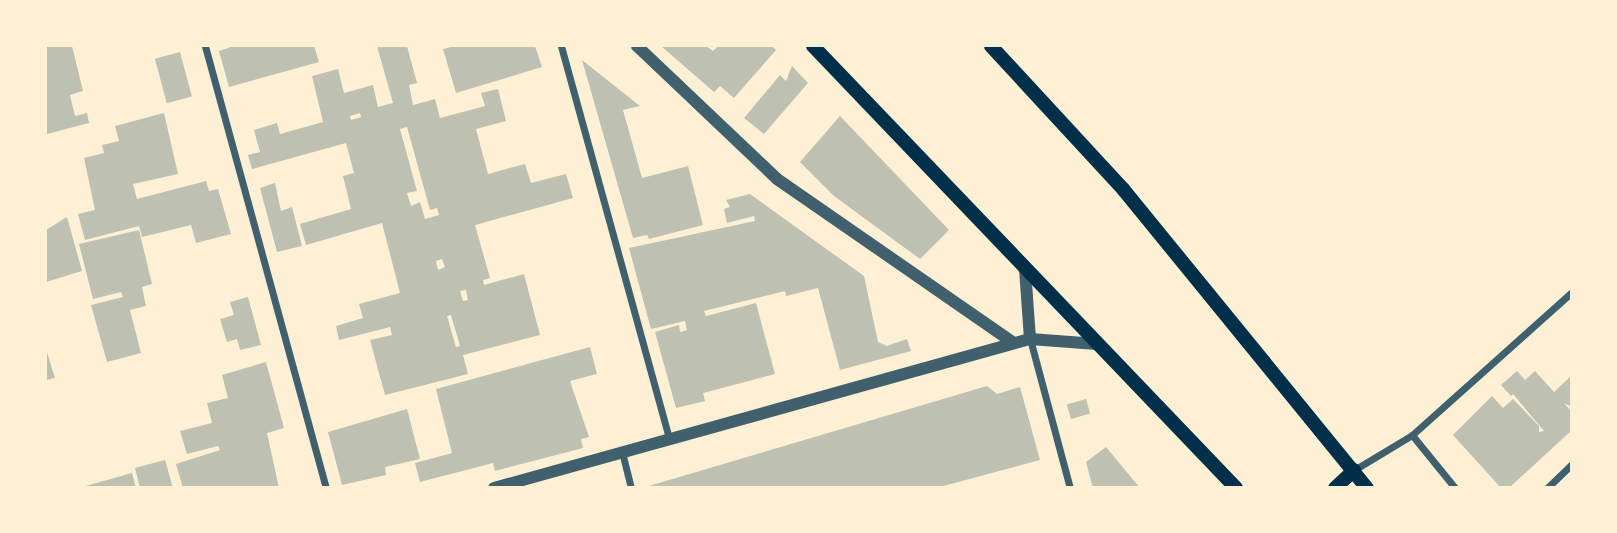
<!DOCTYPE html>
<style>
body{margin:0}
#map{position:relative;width:1617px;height:533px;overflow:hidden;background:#fdf0d5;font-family:Rubik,sans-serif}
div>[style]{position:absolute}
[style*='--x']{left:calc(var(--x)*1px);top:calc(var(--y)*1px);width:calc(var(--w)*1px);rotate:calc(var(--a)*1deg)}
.building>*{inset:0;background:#bec0b2;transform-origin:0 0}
.minor>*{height:7px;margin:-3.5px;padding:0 3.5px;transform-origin:3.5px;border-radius:3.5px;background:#3f606c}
.tertiary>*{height:12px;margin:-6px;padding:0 6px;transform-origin:6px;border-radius:6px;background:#3f606c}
.secondary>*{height:14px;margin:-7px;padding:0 7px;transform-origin:7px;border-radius:7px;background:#003049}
span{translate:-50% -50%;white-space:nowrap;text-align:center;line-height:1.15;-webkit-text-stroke:5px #fdf0d5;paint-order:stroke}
.frame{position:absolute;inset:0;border:47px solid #fdf0d5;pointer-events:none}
</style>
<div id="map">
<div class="building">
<i style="clip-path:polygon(46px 46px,72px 46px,83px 91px,70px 95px,75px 116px,87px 113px,89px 123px,47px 134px)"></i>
<i style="clip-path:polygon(234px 46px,314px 46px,319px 62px,229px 87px,219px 51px)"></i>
<i style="clip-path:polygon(evenodd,377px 46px,407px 46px,417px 83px,409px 85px,413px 105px,435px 99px,440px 118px,485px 106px,481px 93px,498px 89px,506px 121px,476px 129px,488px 174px,525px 164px,531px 183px,566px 174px,573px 198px,475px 225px,490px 278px,483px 280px,484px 285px,524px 274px,540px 335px,463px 355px,468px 374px,385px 395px,370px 340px,392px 335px,390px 327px,339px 340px,336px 326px,363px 318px,359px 304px,400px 293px,382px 223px,306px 245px,300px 224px,351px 209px,343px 176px,354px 173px,346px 143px,252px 169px,248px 155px,260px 152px,254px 130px,277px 123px,280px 134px,323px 122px,312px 76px,338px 69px,344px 93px,373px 85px,378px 107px,393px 103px,377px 46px,360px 113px,361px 117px,351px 120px,350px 116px,360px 113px,377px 46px,407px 127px,430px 210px,437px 208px,439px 215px,425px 219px,420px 202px,411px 206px,407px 193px,417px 191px,400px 129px,407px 127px,377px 46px,442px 259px,445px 267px,438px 270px,436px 261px,442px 259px,377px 46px,466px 290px,468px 300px,463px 301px,460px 291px,466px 290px,377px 46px,451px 315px,460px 346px,456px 347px,447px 316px,451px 315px)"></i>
<i style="clip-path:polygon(455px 46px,535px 46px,542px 67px,456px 93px,443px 49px)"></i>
<i style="clip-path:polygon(661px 46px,706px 46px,713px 51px,718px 46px,772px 46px,776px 50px,734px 98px,720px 86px,714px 92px)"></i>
<i style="left:180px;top:52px;width:46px;height:26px;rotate:75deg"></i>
<i style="clip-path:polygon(582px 60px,640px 106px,623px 110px,642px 178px,688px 166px,703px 225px,649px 239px,647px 235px,633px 238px)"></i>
<i style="clip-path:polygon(792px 66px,808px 83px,764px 134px,744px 118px,780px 75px,786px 81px)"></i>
<i style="clip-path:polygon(164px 113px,178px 174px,133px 184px,137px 199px,206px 181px,209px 191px,218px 189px,231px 234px,196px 243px,191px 225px,142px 237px,139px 226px,85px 240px,78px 214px,95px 210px,84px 158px,104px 153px,102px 145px,119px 141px,115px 126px)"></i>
<i style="clip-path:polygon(840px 116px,949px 230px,920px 259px,834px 196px,800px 162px)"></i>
<i style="clip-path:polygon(275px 183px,281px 211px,292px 207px,302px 246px,277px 252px,260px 188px)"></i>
<i style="clip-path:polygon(750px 194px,864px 276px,878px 342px,887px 346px,907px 339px,911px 351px,840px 370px,818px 288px,786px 296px,785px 291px,704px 311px,706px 316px,756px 303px,775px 374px,703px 393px,705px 401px,676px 408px,655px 332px,679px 325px,680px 332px,687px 330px,685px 321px,651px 329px,629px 248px,755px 221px,754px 216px,727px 223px,724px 209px,730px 207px,726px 200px)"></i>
<i style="clip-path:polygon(67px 217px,82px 271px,46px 282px,46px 230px)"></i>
<i style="clip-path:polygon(139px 230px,152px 284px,142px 287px,146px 306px,130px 310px,141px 353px,107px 362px,91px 305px,123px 297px,121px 292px,93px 299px,79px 244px)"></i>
<i style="clip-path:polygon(248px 297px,261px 345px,240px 350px,237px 339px,227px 342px,220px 319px,234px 315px,230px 302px)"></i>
<i style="clip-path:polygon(590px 347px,597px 374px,570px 381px,589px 437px,581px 439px,583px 448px,495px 471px,493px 463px,420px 482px,415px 463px,452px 453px,436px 389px)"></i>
<i style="clip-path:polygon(46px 349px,55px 378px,46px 380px)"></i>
<i style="clip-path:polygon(266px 362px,284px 428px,267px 433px,279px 488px,183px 488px,176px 464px,220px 450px,218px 446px,187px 454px,180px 431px,212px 423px,207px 403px,228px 398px,222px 375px)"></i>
<i style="clip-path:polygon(1517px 371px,1525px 380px,1535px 371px,1554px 392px,1572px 375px,1572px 407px,1564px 403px,1572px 412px,1572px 430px,1509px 488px,1501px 488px,1453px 435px,1492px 396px,1503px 408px,1513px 399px,1539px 426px,1539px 432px,1544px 431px,1513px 394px,1511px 396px,1501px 385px)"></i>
<i style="clip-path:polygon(987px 386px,997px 394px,1020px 387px,1040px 460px,936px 488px,642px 488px)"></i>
<i style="left:1086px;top:399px;width:15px;height:20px;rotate:74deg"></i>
<i style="clip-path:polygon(407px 409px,420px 459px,385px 467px,386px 475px,342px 485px,328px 432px)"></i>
<i style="clip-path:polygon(1106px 447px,1140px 488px,1093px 488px,1086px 462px)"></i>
<i style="clip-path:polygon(165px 460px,173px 488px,140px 488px,135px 468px)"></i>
<i style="clip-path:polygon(132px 473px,136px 488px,82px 488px,82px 487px)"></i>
</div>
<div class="minor">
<i style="--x:205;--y:46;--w:458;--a:74.7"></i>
<i style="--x:561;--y:46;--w:408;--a:74.6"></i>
<i style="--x:1030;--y:339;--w:154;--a:75"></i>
<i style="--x:1412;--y:435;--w:68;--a:50.9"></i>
<i style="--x:622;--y:452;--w:37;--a:76"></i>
<i style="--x:1354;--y:470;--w:68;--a:-31.1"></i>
<i style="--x:1412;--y:435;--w:215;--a:-41.8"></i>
<i style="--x:1547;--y:488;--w:35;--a:-44"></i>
</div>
<div class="tertiary">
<i style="--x:637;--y:46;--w:193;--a:43.5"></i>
<i style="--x:777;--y:179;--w:288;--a:34.7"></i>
<i style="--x:1025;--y:269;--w:70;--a:85.9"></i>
<i style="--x:494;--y:488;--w:556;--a:-15.54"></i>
<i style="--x:1030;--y:339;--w:67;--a:4.3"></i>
</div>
<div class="secondary">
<i style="--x:813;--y:46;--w:612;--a:46.26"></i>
<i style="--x:991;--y:46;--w:195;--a:47.3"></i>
<i style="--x:1123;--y:189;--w:386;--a:50.8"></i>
<i style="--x:1335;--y:488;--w:26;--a:-43"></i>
</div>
<div class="frame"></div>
</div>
